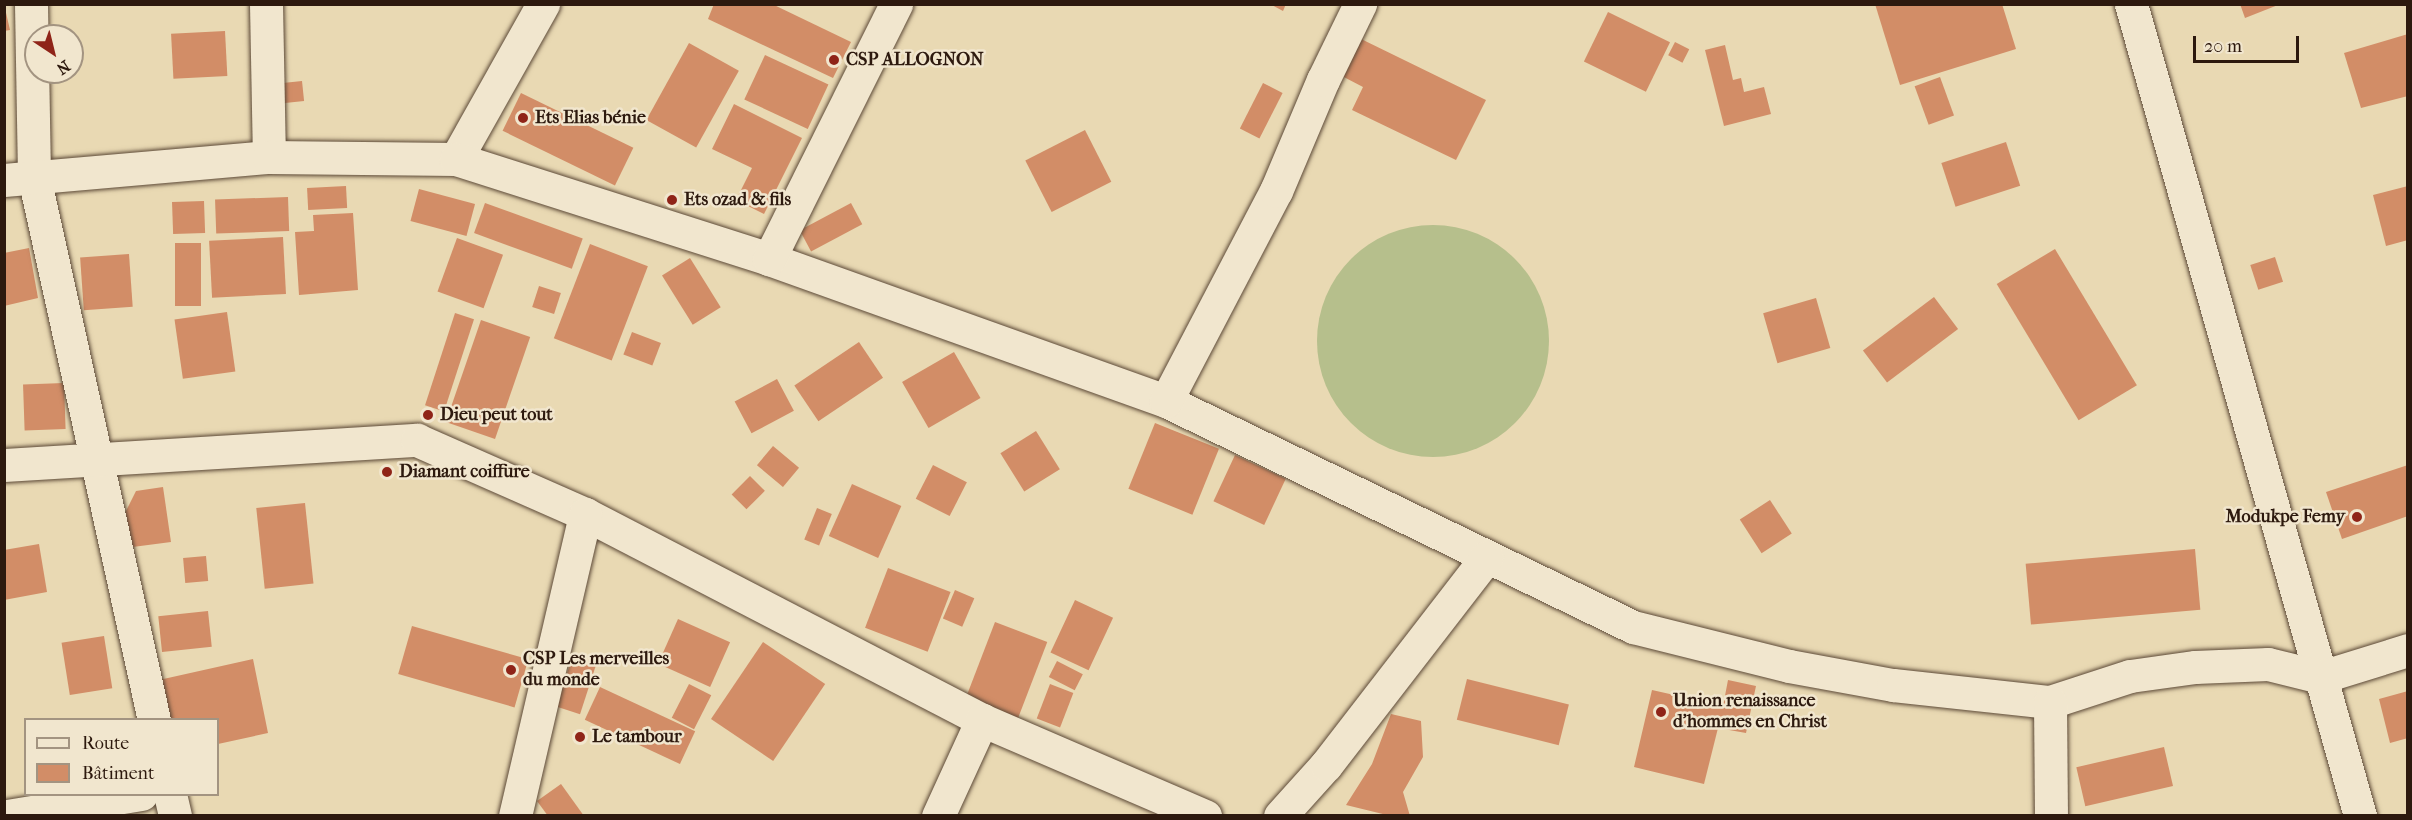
<!DOCTYPE html>
<meta charset="utf-8">
<style>
body{margin:0}
#map{position:relative;width:2412px;height:820px;overflow:hidden;background:#e9d9b3;font-family:"IM FELL French Canon",serif}
div>[style]{position:absolute}
[style*='--x']{left:calc(var(--x)*1px);top:calc(var(--y)*1px);width:calc(var(--w)*1px);rotate:calc(var(--a)*1deg)}
.green>*{inset:0;background:#b6bf8c}
.round{border-radius:50%}
.building>*{inset:0;background:#d28d67;transform-origin:0 0}
.roads{filter:drop-shadow(0 0 2px #5c4937) drop-shadow(0 0 2px #5c4937)}
.minor>*{height:33px;margin:-16.5px;padding:0 16.5px;transform-origin:16.5px;border-radius:16.5px;background:#f1e6ce}
.dots>*{width:16px;height:16px;translate:-50% -50%;box-sizing:border-box;border:3px solid #f1e6ce;border-radius:50%}
span{translate:-50% -50%;white-space:nowrap;text-align:center;line-height:1.15;-webkit-text-stroke:5px #f1e6ce;paint-order:stroke}
.poi-label{font-size:18px;color:#2d190e;font-weight:700}
.left{translate:0 -50%;text-align:left}
.right{translate:-100% -50%;text-align:right}
.frame{position:absolute;inset:0;border:6px solid #2d190e;pointer-events:none}
.legend{position:absolute;left:24px;top:718px;width:195px;height:78px;box-sizing:border-box;background:#f1e6ce;border:2px solid #a39481;margin:0;padding:8px 10px;list-style:none;font-size:18px;color:#2d190e}
.legend li{display:flex;align-items:center;gap:12px;height:30px}
.legend b{width:30px;border:2px solid #a39481}
.north{position:absolute;left:24px;top:24px;width:60px;height:60px;box-sizing:border-box;background:#f1e6ce;border:2px solid #a39481;border-radius:50%;rotate:145deg;font-size:16px;font-weight:700;line-height:24px;text-align:center;color:#2d190e}
.north::after{content:'';display:block;margin:auto;width:21px;height:27px;background:#8f2418;clip-path:polygon(50% 0,100% 100%,50% 72%,0 100%)}
.scale{position:absolute;left:2193px;top:36px;width:106px;height:27px;box-sizing:border-box;border:3px solid #2d190e;border-top:0;padding-left:8px;font-size:18px;line-height:21px;white-space:nowrap;color:#2d190e;-webkit-text-stroke:4px #f1e6ce;paint-order:stroke}
</style>
<div id="map">
<div class="green">
<i class="round" style="left:1317px;top:225px;width:232px;height:232px"></i>
</div>
<div class="building">
<i style="clip-path:polygon(4px 4px,10px 30px,4px 31px)"></i>
<i style="clip-path:polygon(714px 4px,772px 4px,851px 42px,833px 78px,708px 19px)"></i>
<i style="clip-path:polygon(1270px 4px,1286px 4px,1283px 11px)"></i>
<i style="clip-path:polygon(1875px 4px,2002px 4px,2016px 49px,1900px 85px)"></i>
<i style="clip-path:polygon(2240px 4px,2278px 4px,2278px 5px,2245px 18px)"></i>
<i style="left:1608px;top:12px;width:69px;height:55px;rotate:26deg"></i>
<i style="left:225px;top:31px;width:45px;height:54px;rotate:87deg"></i>
<i style="clip-path:polygon(2408px 34px,2408px 96px,2361px 108px,2344px 53px)"></i>
<i style="clip-path:polygon(1357px 37px,1486px 100px,1456px 160px,1352px 110px,1363px 87px,1338px 74px)"></i>
<i style="left:1675px;top:42px;width:16px;height:15px;rotate:27deg"></i>
<i style="left:689px;top:43px;width:57px;height:88px;rotate:29deg"></i>
<i style="clip-path:polygon(1725px 45px,1733px 80px,1741px 78px,1744px 92px,1764px 87px,1771px 114px,1724px 126px,1705px 50px)"></i>
<i style="left:765px;top:55px;width:70px;height:49px;rotate:25deg"></i>
<i style="left:1940px;top:77px;width:41px;height:27px;rotate:70deg"></i>
<i style="left:302px;top:81px;width:20px;height:24px;rotate:84deg"></i>
<i style="left:1263px;top:83px;width:22px;height:51px;rotate:27deg"></i>
<i style="left:521px;top:93px;width:125px;height:42px;rotate:26deg"></i>
<i style="clip-path:polygon(734px 104px,802px 138px,764px 214px,736px 200px,752px 168px,712px 149px)"></i>
<i style="left:1085px;top:130px;width:58px;height:67px;rotate:63deg"></i>
<i style="left:2006px;top:142px;width:46px;height:68px;rotate:72deg"></i>
<i style="left:346px;top:186px;width:22px;height:39px;rotate:87deg"></i>
<i style="clip-path:polygon(2408px 186px,2408px 240px,2386px 246px,2373px 195px)"></i>
<i style="left:419px;top:189px;width:58px;height:33px;rotate:15deg"></i>
<i style="left:288px;top:197px;width:34px;height:73px;rotate:88deg"></i>
<i style="left:204px;top:201px;width:32px;height:32px;rotate:88deg"></i>
<i style="left:485px;top:203px;width:104px;height:32px;rotate:20deg"></i>
<i style="left:851px;top:203px;width:24px;height:58px;rotate:62deg"></i>
<i style="clip-path:polygon(353px 213px,358px 290px,299px 295px,295px 232px,314px 231px,313px 215px)"></i>
<i style="left:283px;top:237px;width:57px;height:74px;rotate:87deg"></i>
<i style="left:457px;top:238px;width:49px;height:57px;rotate:20deg"></i>
<i style="left:175px;top:243px;width:26px;height:63px"></i>
<i style="left:590px;top:244px;width:62px;height:101px;rotate:21deg"></i>
<i style="clip-path:polygon(29px 248px,38px 298px,4px 306px,4px 253px)"></i>
<i style="left:2055px;top:249px;width:159px;height:68px;rotate:59deg"></i>
<i style="left:129px;top:254px;width:53px;height:49px;rotate:86deg"></i>
<i style="left:2275px;top:257px;width:26px;height:26px;rotate:72deg"></i>
<i style="left:690px;top:258px;width:58px;height:33px;rotate:58deg"></i>
<i style="left:539px;top:286px;width:23px;height:22px;rotate:18deg"></i>
<i style="left:1934px;top:297px;width:40px;height:89px;rotate:53deg"></i>
<i style="left:1816px;top:298px;width:52px;height:55px;rotate:74deg"></i>
<i style="left:227px;top:312px;width:60px;height:53px;rotate:82deg"></i>
<i style="left:455px;top:313px;width:20px;height:97px;rotate:18deg"></i>
<i style="left:481px;top:320px;width:52px;height:108px;rotate:19deg"></i>
<i style="left:632px;top:332px;width:31px;height:24px;rotate:21deg"></i>
<i style="left:859px;top:342px;width:43px;height:78px;rotate:56deg"></i>
<i style="left:954px;top:352px;width:53px;height:60px;rotate:60deg"></i>
<i style="left:777px;top:379px;width:36px;height:48px;rotate:62deg"></i>
<i style="left:64px;top:383px;width:46px;height:41px;rotate:88deg"></i>
<i style="left:1155px;top:423px;width:69px;height:71px;rotate:22deg"></i>
<i style="left:1036px;top:431px;width:45px;height:42px;rotate:58deg"></i>
<i style="left:773px;top:446px;width:34px;height:25px;rotate:40deg"></i>
<i style="left:1235px;top:455px;width:56px;height:51px;rotate:25deg"></i>
<i style="left:933px;top:465px;width:38px;height:38px;rotate:27deg"></i>
<i style="clip-path:polygon(2408px 465px,2408px 516px,2342px 539px,2326px 492px)"></i>
<i style="left:750px;top:476px;width:21px;height:26px;rotate:45deg"></i>
<i style="left:852px;top:484px;width:54px;height:57px;rotate:24deg"></i>
<i style="clip-path:polygon(163px 487px,171px 542px,125px 548px,121px 521px,136px 491px)"></i>
<i style="left:1770px;top:500px;width:40px;height:36px;rotate:57deg"></i>
<i style="left:305px;top:503px;width:81px;height:49px;rotate:84deg"></i>
<i style="left:817px;top:508px;width:16px;height:34px;rotate:22deg"></i>
<i style="clip-path:polygon(39px 544px,47px 592px,4px 600px,4px 550px)"></i>
<i style="left:2195px;top:549px;width:61px;height:170px;rotate:85deg"></i>
<i style="left:206px;top:556px;width:25px;height:23px;rotate:85deg"></i>
<i style="left:888px;top:568px;width:67px;height:64px;rotate:21deg"></i>
<i style="left:955px;top:590px;width:21px;height:31px;rotate:23deg"></i>
<i style="left:1075px;top:600px;width:42px;height:58px;rotate:25deg"></i>
<i style="left:208px;top:611px;width:36px;height:50px;rotate:84deg"></i>
<i style="left:678px;top:619px;width:57px;height:49px;rotate:24deg"></i>
<i style="left:995px;top:622px;width:56px;height:86px;rotate:21deg"></i>
<i style="left:412px;top:626px;width:121px;height:50px;rotate:16deg"></i>
<i style="left:104px;top:636px;width:53px;height:43px;rotate:81deg"></i>
<i style="left:763px;top:642px;width:75px;height:93px;rotate:34deg"></i>
<i style="left:572px;top:658px;width:25px;height:51px;rotate:18deg"></i>
<i style="clip-path:polygon(253px 659px,268px 733px,218px 744px,218px 720px,157px 720px,150px 682px)"></i>
<i style="left:1057px;top:661px;width:29px;height:18px;rotate:27deg"></i>
<i style="left:1467px;top:679px;width:105px;height:42px;rotate:14deg"></i>
<i style="clip-path:polygon(1728px 680px,1756px 686px,1746px 733px,1718px 728px,1704px 784px,1634px 767px,1652px 690px,1723px 706px)"></i>
<i style="left:689px;top:684px;width:25px;height:38px;rotate:27deg"></i>
<i style="left:1050px;top:684px;width:25px;height:37px;rotate:21deg"></i>
<i style="left:600px;top:687px;width:105px;height:36px;rotate:25deg"></i>
<i style="clip-path:polygon(2408px 691px,2408px 738px,2390px 743px,2379px 699px)"></i>
<i style="clip-path:polygon(1391px 714px,1421px 721px,1423px 757px,1403px 792px,1410px 816px,1391px 816px,1346px 805px,1372px 764px)"></i>
<i style="left:2164px;top:747px;width:40px;height:90px;rotate:77deg"></i>
<i style="clip-path:polygon(561px 784px,584px 816px,548px 816px,537px 801px)"></i>
</div>
<div class="roads">
<div class="minor">
<i style="--x:31;--y:4;--w:173;--a:89"></i>
<i style="--x:34;--y:177;--w:556;--a:77.54"></i>
<i style="--x:266;--y:4;--w:153;--a:88.9"></i>
<i style="--x:2131;--y:4;--w:844;--a:74.25"></i>
<i style="--x:456;--y:159;--w:178;--a:-60.7"></i>
<i style="--x:4;--y:180;--w:266;--a:-5"></i>
<i style="--x:269;--y:157;--w:187;--a:0.6"></i>
<i style="--x:456;--y:159;--w:329;--a:17.7"></i>
<i style="--x:769;--y:259;--w:422;--a:19.7"></i>
<i style="--x:1166;--y:401;--w:519;--a:25.82"></i>
<i style="--x:1633;--y:627;--w:161;--a:14"></i>
<i style="--x:1789;--y:666;--w:106;--a:10.4"></i>
<i style="--x:1893;--y:685;--w:158;--a:6.2"></i>
<i style="--x:2050;--y:702;--w:84;--a:-18"></i>
<i style="--x:2130;--y:676;--w:66;--a:-7.9"></i>
<i style="--x:2195;--y:667;--w:73;--a:-2.4"></i>
<i style="--x:2268;--y:664;--w:55;--a:13.8"></i>
<i style="--x:2321;--y:677;--w:91;--a:-17.2"></i>
<i style="--x:769;--y:259;--w:285;--a:-63.5"></i>
<i style="--x:1166;--y:401;--w:237;--a:-62.4"></i>
<i style="--x:1276;--y:191;--w:121;--a:-67.1"></i>
<i style="--x:1323;--y:80;--w:85;--a:-64"></i>
<i style="--x:4;--y:465;--w:414;--a:-3.5"></i>
<i style="--x:417;--y:440;--w:184;--a:23.8"></i>
<i style="--x:585;--y:514;--w:447;--a:27.4"></i>
<i style="--x:982;--y:720;--w:243;--a:23.3"></i>
<i style="--x:2050;--y:702;--w:114;--a:89.5"></i>
<i style="--x:170;--y:794;--w:23;--a:77"></i>
<i style="--x:7;--y:816;--w:136;--a:-9.3"></i>
<i style="--x:515;--y:816;--w:310;--a:-76.9"></i>
<i style="--x:938;--y:816;--w:106;--a:-65.4"></i>
<i style="--x:1280;--y:816;--w:69;--a:-48"></i>
<i style="--x:1326;--y:765;--w:263;--a:-52.3"></i>
</div>
</div>
<div class="dots">
<i style="left:834px;top:60px;background:#8f2418"></i>
<i style="left:523px;top:118px;background:#8f2418"></i>
<i style="left:672px;top:200px;background:#8f2418"></i>
<i style="left:428px;top:415px;background:#8f2418"></i>
<i style="left:387px;top:472px;background:#8f2418"></i>
<i style="left:2357px;top:517px;background:#8f2418"></i>
<i style="left:511px;top:670px;background:#8f2418"></i>
<i style="left:1661px;top:712px;background:#8f2418"></i>
<i style="left:580px;top:737px;background:#8f2418"></i>
</div>
<div class="poi-label">
<span class="left" style="left:846px;top:60px">CSP ALLOGNON</span>
<span class="left" style="left:535px;top:118px">Ets Elias bénie</span>
<span class="left" style="left:684px;top:200px">Ets ozad &amp; fils</span>
<span class="left" style="left:440px;top:415px">Dieu peut tout</span>
<span class="left" style="left:399px;top:472px">Diamant coiffure</span>
<span class="right" style="left:2345px;top:517px">Modukpe Femy</span>
<span class="left" style="left:523px;top:670px">CSP Les merveilles<br>du monde</span>
<span class="left" style="left:1673px;top:712px">Union renaissance<br>d'hommes en Christ</span>
<span class="left" style="left:592px;top:737px">Le tambour</span>
</div>
<div class="frame"></div>
<ul class="legend">
<li><b style="height:8px;background:#f1e6ce"></b>Route</li>
<li><b style="height:16px;background:#d28d67"></b>Bâtiment</li>
</ul>
<div class="north">N</div>
<div class="scale">20 m</div>
</div>
